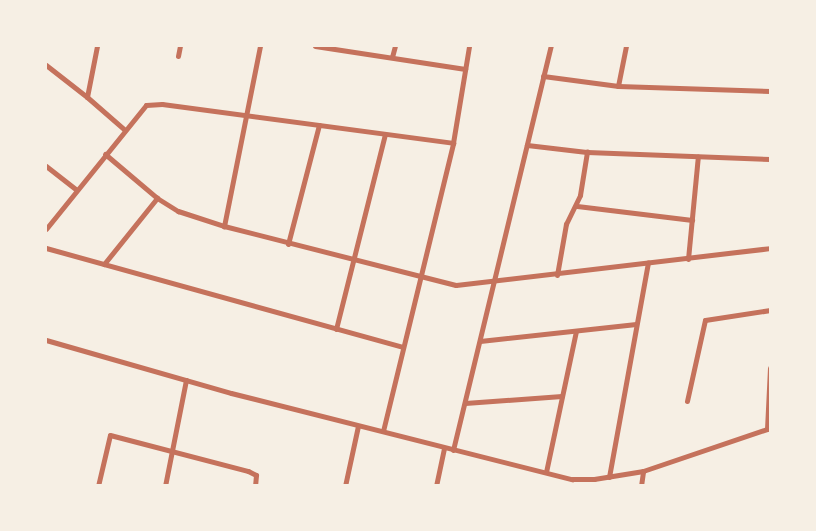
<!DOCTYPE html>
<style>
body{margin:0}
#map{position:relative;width:816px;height:531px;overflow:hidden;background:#f6efe4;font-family:"DM Sans",sans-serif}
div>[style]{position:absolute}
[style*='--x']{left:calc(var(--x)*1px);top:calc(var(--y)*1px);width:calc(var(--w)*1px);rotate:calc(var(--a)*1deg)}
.minor>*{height:5px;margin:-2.5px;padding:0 2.5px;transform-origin:2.5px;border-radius:2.5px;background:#c5725c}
span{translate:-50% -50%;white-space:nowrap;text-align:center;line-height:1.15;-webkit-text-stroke:7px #f6efe4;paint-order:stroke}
.frame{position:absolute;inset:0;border:47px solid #f6efe4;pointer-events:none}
</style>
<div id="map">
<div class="minor">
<i style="--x:260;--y:46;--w:184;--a:101.3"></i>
<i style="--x:224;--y:226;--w:239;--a:14.3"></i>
<i style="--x:456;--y:285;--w:316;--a:-6.7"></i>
<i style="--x:315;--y:46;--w:152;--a:8.7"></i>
<i style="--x:178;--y:56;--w:10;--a:-79"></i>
<i style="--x:392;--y:57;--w:11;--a:-75"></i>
<i style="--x:46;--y:65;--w:52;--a:38"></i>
<i style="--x:87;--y:97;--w:52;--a:-78.9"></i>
<i style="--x:543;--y:76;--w:76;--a:7.6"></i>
<i style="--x:618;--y:86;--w:152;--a:1.9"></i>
<i style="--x:618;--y:86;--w:41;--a:-78.7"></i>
<i style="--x:87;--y:97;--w:50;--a:41"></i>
<i style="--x:527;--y:145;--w:60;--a:6.7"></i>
<i style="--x:587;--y:152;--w:183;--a:2.2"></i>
<i style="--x:105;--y:154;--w:68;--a:40.2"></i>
<i style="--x:157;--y:198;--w:25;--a:32"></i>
<i style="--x:178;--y:211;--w:48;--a:18.1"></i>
<i style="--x:46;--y:166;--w:39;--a:38"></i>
<i style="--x:577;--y:206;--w:116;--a:6.9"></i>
<i style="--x:46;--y:229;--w:159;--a:-51.1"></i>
<i style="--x:146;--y:105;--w:16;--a:-4"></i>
<i style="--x:162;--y:104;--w:294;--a:7.6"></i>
<i style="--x:288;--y:244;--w:123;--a:-75.4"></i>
<i style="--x:46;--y:248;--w:370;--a:15.5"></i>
<i style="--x:688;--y:259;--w:103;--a:-84.5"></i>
<i style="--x:104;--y:264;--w:85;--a:-51.2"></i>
<i style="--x:557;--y:275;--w:52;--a:-80"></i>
<i style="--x:566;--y:224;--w:32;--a:-64"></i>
<i style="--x:580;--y:195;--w:44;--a:-80.8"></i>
<i style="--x:336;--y:329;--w:201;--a:-75.9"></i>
<i style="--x:46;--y:340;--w:192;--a:16"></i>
<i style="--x:231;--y:393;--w:352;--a:14.2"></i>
<i style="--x:572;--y:479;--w:22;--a:0"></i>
<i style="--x:594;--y:479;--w:50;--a:-9.3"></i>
<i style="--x:643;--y:471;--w:134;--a:-18.7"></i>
<i style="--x:480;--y:341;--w:157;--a:-6.2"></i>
<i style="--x:687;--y:401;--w:83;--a:-77.5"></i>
<i style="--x:705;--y:320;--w:66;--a:-8.7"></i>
<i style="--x:465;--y:403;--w:97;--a:-4.1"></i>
<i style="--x:767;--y:429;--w:61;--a:-87.2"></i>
<i style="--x:383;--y:431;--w:296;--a:-76.3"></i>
<i style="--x:453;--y:143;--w:98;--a:-80.6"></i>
<i style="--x:453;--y:450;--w:416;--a:-76.4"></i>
<i style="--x:546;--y:472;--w:144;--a:-78"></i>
<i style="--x:609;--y:477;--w:218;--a:-79.7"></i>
<i style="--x:98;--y:486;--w:52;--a:-76.8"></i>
<i style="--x:110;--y:435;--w:143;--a:14.6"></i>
<i style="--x:248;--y:471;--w:9;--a:27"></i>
<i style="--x:256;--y:475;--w:11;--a:95"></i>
<i style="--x:165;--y:486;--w:108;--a:-78.8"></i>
<i style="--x:318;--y:486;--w:4;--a:0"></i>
<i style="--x:345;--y:486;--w:61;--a:-77.8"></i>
<i style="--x:436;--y:486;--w:39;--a:-78"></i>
<i style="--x:641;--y:486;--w:15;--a:-82"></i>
</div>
<div class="frame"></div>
</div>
